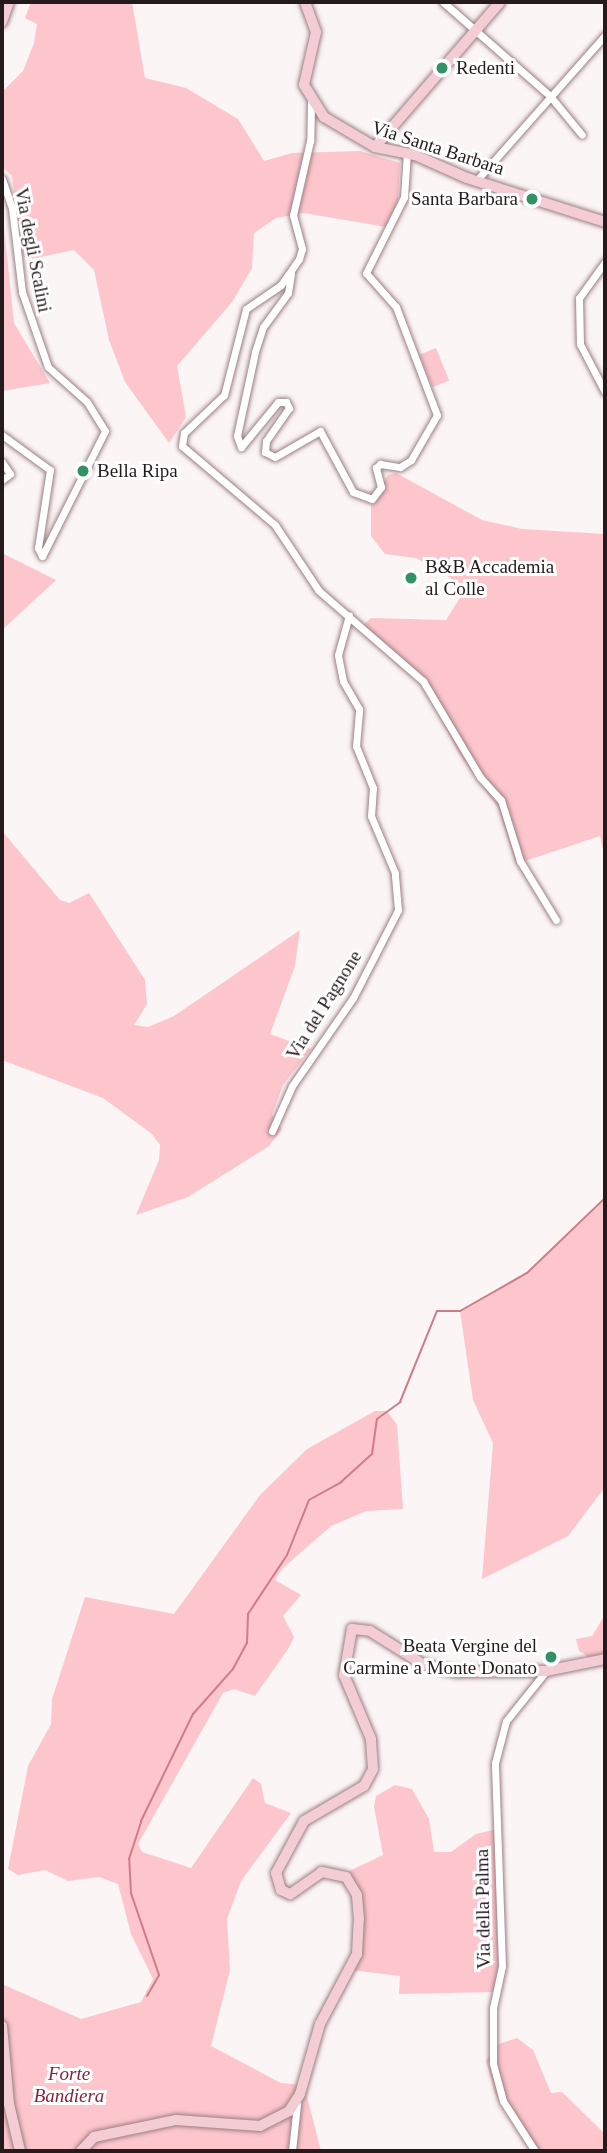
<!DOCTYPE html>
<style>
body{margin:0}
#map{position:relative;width:607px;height:2153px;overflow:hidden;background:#fbf5f5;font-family:Georgia,serif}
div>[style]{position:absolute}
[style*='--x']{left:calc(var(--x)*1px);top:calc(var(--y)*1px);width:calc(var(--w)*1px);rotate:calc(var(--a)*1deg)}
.green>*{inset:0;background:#fdc6cc;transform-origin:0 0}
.stream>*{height:2px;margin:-1px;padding:0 1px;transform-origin:1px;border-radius:1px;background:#ce7d88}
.roads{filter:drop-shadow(0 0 2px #9b7f82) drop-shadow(0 0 2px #9b7f82)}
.street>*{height:7px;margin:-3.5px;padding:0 3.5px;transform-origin:3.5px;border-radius:3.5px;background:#fff}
.secondary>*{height:10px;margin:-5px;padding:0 5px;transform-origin:5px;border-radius:5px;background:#f4ccd4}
.dots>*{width:19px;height:19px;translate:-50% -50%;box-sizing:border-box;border:4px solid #fff;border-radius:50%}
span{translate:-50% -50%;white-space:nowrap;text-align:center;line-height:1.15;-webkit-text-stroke:6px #fff;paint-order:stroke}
.poi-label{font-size:19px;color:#261b1c}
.left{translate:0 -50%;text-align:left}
.right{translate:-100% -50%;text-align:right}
.street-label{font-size:19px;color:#261b1c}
.park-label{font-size:19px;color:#84233a;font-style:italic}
.frame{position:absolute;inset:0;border:4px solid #261b1c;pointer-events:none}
</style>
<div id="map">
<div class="green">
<i style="clip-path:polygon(31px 2px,132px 2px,145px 78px,186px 88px,238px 119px,264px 161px,292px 153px,360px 151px,400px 163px,398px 200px,386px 227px,304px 213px,276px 218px,254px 233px,252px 268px,232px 302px,177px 366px,186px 417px,169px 443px,125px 382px,109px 340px,94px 270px,74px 250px,27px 260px,21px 253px,12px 176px,2px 167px,2px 92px,23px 71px,34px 43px,37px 24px,25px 18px)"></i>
<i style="clip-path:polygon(2px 209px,14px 323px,50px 383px,2px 391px)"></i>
<i style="left:436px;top:348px;width:35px;height:18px;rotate:68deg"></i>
<i style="clip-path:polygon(396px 473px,482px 520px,522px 529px,605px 534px,605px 859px,600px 836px,516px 864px,498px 808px,458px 752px,422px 681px,359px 629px,371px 618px,446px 620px,463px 593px,461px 584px,416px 558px,385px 554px,371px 536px,371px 502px,388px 475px)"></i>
<i style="clip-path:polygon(2px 553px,56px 580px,2px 630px)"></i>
<i style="clip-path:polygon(2px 831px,60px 900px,69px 903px,89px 893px,145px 980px,147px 1004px,134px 1025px,148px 1027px,174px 1016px,300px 930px,295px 966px,270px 1034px,311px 1049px,283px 1085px,272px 1115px,282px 1129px,269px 1146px,188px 1197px,136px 1215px,159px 1160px,160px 1145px,152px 1134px,103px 1098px,2px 1060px)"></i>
<i style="clip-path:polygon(605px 1198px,605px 1487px,568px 1536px,482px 1579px,493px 1443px,473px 1400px,460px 1311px,527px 1273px)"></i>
<i style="clip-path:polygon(375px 1411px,387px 1411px,397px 1425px,403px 1509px,366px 1511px,331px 1526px,282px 1569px,275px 1580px,301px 1595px,283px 1616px,294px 1637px,288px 1649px,255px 1696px,234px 1689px,223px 1693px,138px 1844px,142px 1852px,191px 1868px,253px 1778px,261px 1784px,265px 1803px,291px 1813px,241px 1881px,227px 1919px,230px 1970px,211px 2046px,281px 2083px,304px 2085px,321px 2151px,2px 2151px,2px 1984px,81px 2019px,141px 2002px,153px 1979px,131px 1934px,118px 1884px,99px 1877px,68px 1881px,45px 1870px,18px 1875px,8px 1869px,28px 1766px,51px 1724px,52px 1699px,85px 1597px,174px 1614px,260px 1495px,307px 1449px)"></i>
<i style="clip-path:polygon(603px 1618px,605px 1654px,592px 1659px,579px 1651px,576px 1639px,592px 1636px)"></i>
<i style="clip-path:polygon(395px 1785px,412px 1789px,429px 1819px,434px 1852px,451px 1852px,476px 1834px,498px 1829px,500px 1962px,495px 1992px,399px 1994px,400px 1976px,350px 1970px,359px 1913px,345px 1873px,383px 1855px,374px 1807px,376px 1796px)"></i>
<i style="clip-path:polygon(517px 2038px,533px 2050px,551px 2093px,562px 2092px,605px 2134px,605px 2151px,532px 2151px,495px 2094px,486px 2060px,499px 2044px)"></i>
</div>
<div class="stream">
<i style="--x:147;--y:1996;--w:24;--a:-60"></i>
<i style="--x:159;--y:1975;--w:87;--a:-108.9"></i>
<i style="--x:131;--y:1893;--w:34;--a:-93"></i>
<i style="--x:129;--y:1859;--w:40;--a:-72"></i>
<i style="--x:141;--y:1821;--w:119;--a:-64.1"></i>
<i style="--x:193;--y:1714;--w:60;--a:-48.4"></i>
<i style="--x:233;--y:1669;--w:30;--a:-62"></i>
<i style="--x:247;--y:1643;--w:29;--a:-88"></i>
<i style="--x:248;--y:1614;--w:71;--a:-56.5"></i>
<i style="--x:287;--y:1555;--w:59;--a:-68.2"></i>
<i style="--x:309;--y:1500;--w:37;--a:-29"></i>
<i style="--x:341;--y:1482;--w:42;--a:-42.1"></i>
<i style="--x:372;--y:1454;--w:35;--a:-82"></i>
<i style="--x:377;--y:1419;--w:29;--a:-36"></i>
<i style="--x:400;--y:1402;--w:98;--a:-67.9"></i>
<i style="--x:437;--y:1311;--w:23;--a:0"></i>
<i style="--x:460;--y:1311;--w:77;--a:-29.6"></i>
<i style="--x:527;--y:1273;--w:108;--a:-43.9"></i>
</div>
<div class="roads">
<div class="street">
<i style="--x:443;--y:2;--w:142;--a:41.3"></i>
<i style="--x:550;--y:96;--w:50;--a:50.6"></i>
<i style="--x:311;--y:102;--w:39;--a:91"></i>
<i style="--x:310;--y:141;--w:76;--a:102.9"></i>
<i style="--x:293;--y:215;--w:35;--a:75"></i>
<i style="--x:302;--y:249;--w:10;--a:107"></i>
<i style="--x:299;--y:259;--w:32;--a:125"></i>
<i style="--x:281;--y:285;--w:42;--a:145.6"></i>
<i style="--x:246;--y:309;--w:89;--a:104.3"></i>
<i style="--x:224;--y:395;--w:55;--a:136.5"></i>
<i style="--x:184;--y:433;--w:13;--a:99"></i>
<i style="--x:182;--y:446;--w:122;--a:40.3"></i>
<i style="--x:275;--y:525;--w:79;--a:56.3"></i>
<i style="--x:319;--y:591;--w:138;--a:40.9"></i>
<i style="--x:423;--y:681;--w:112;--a:59.3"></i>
<i style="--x:480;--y:777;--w:31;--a:48"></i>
<i style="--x:501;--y:800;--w:64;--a:72.7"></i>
<i style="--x:520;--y:861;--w:69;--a:58.6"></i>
<i style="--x:2;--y:179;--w:31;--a:71"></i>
<i style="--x:12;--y:208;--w:85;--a:83.2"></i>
<i style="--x:22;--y:292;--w:79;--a:70.9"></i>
<i style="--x:48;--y:367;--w:52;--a:41.9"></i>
<i style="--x:87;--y:402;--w:34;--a:58"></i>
<i style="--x:105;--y:431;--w:140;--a:116.7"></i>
<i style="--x:42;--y:556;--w:9;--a:-117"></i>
<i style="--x:38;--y:548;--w:79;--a:-81.3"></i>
<i style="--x:50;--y:470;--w:59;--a:-143.9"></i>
<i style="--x:476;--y:181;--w:195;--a:-48.5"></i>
<i style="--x:605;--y:262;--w:44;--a:125.8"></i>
<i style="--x:579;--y:298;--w:46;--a:88.8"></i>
<i style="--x:580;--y:344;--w:54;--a:62.5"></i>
<i style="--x:291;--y:274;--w:19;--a:99"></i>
<i style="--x:288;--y:293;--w:42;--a:126.3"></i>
<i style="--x:263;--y:327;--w:26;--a:108"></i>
<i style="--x:255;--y:352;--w:86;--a:102.1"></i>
<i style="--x:237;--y:436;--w:12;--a:70"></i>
<i style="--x:241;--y:447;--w:58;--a:-50.6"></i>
<i style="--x:278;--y:402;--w:8;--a:0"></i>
<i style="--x:286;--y:402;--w:7;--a:63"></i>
<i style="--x:289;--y:408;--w:40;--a:124.9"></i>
<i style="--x:266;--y:441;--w:11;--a:95"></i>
<i style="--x:265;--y:452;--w:11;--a:27"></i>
<i style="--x:275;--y:457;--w:52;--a:-30"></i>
<i style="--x:320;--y:431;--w:69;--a:61.6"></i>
<i style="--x:353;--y:492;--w:20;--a:20"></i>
<i style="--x:372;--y:499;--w:15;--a:-53"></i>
<i style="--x:381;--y:487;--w:20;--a:-105"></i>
<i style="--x:376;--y:468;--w:6;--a:-45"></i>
<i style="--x:380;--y:464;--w:20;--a:9"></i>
<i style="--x:400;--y:467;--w:13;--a:-32"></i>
<i style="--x:411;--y:460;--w:52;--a:-60"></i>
<i style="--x:437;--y:415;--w:116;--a:-110.8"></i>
<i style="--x:396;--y:307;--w:45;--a:-131.4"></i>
<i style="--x:366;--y:273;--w:85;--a:-63.4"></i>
<i style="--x:404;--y:197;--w:45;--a:-86.2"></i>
<i style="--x:2;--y:462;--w:14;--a:56"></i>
<i style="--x:10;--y:474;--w:10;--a:143"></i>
<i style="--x:272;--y:1131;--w:49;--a:-66"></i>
<i style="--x:292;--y:1086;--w:107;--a:-55.3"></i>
<i style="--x:353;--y:998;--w:99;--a:-62.9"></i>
<i style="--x:398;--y:910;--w:37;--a:-95"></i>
<i style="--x:395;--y:873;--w:62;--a:-112.8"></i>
<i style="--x:371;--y:816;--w:28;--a:-86"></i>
<i style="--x:373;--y:788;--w:45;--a:-112"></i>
<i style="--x:356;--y:746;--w:37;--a:-85"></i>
<i style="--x:359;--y:709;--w:32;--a:-120"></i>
<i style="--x:343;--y:681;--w:26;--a:-101"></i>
<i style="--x:338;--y:655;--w:41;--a:-74.6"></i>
<i style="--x:292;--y:2151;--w:47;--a:-83.9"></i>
<i style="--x:535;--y:2151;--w:59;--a:-122.6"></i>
<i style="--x:503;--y:2101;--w:39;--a:-105"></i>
<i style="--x:493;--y:2063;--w:55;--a:-90"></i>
<i style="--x:493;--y:2008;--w:43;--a:-77.9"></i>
<i style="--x:502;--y:1966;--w:203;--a:-92"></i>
<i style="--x:495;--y:1763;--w:43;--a:-75.3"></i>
<i style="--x:506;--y:1721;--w:64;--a:-51.3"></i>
</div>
<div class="secondary">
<i style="--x:305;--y:2;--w:32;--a:70"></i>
<i style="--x:316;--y:32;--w:54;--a:102.8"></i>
<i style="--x:304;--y:85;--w:38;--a:58"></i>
<i style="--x:324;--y:117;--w:59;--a:30.5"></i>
<i style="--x:375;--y:147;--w:41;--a:11.3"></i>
<i style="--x:415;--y:155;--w:57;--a:23.9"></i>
<i style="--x:467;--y:178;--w:145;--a:17.7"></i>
<i style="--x:2;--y:22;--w:21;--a:-71"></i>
<i style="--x:375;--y:147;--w:191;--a:-49.2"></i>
<i style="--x:2;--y:2026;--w:78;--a:84.9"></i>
<i style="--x:9;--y:2104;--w:48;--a:76.8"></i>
<i style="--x:81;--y:2151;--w:19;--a:-47"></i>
<i style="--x:94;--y:2137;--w:84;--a:-11.7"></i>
<i style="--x:176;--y:2120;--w:84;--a:4.1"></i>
<i style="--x:260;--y:2126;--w:33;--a:-27"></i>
<i style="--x:289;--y:2111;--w:20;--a:-57"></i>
<i style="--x:300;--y:2094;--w:73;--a:-74.1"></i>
<i style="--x:320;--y:2024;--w:79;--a:-62.1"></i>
<i style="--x:357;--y:1954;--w:35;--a:-87"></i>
<i style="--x:359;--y:1919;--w:24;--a:-95"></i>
<i style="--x:357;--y:1895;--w:21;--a:-121"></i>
<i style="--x:346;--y:1877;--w:25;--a:-168"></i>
<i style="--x:322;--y:1872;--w:39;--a:145"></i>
<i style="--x:290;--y:1894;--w:10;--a:-156"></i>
<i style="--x:281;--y:1890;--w:18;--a:-106"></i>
<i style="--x:276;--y:1873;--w:59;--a:-61.7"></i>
<i style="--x:304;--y:1821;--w:69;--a:-30.3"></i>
<i style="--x:364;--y:1786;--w:19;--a:-62"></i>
<i style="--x:373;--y:1769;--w:30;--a:-94"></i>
<i style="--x:371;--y:1739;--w:69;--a:-112.9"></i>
<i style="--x:344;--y:1675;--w:47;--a:-80.1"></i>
<i style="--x:352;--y:1629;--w:18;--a:6"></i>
<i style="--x:370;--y:1631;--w:64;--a:32.2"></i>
<i style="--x:424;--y:1665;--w:35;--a:12"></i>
<i style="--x:458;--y:1672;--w:88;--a:-0.7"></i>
<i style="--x:546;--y:1671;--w:60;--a:-11.5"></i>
</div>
</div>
<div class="dots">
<i style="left:442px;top:68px;background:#339067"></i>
<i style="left:532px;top:199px;background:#339067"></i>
<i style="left:83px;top:471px;background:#339067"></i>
<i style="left:411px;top:578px;background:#339067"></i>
<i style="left:551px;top:1657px;background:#339067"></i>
</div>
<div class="poi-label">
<span class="left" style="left:456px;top:68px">Redenti</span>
<span class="right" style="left:518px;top:199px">Santa Barbara</span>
<span class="left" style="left:97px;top:471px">Bella Ripa</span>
<span class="left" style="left:425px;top:578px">B&amp;B Accademia<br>al Colle</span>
<span class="right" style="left:537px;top:1657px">Beata Vergine del<br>Carmine a Monte Donato</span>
</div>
<div class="street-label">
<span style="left:438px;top:148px;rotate:18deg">Via Santa Barbara</span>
<span style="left:33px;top:250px;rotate:79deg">Via degli Scalini</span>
<span style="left:324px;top:1005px;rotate:-58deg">Via del Pagnone</span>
<span style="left:483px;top:1909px;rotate:-91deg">Via della Palma</span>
</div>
<div class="park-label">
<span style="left:69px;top:2085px">Forte<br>Bandiera</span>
</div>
<div class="frame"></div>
</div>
